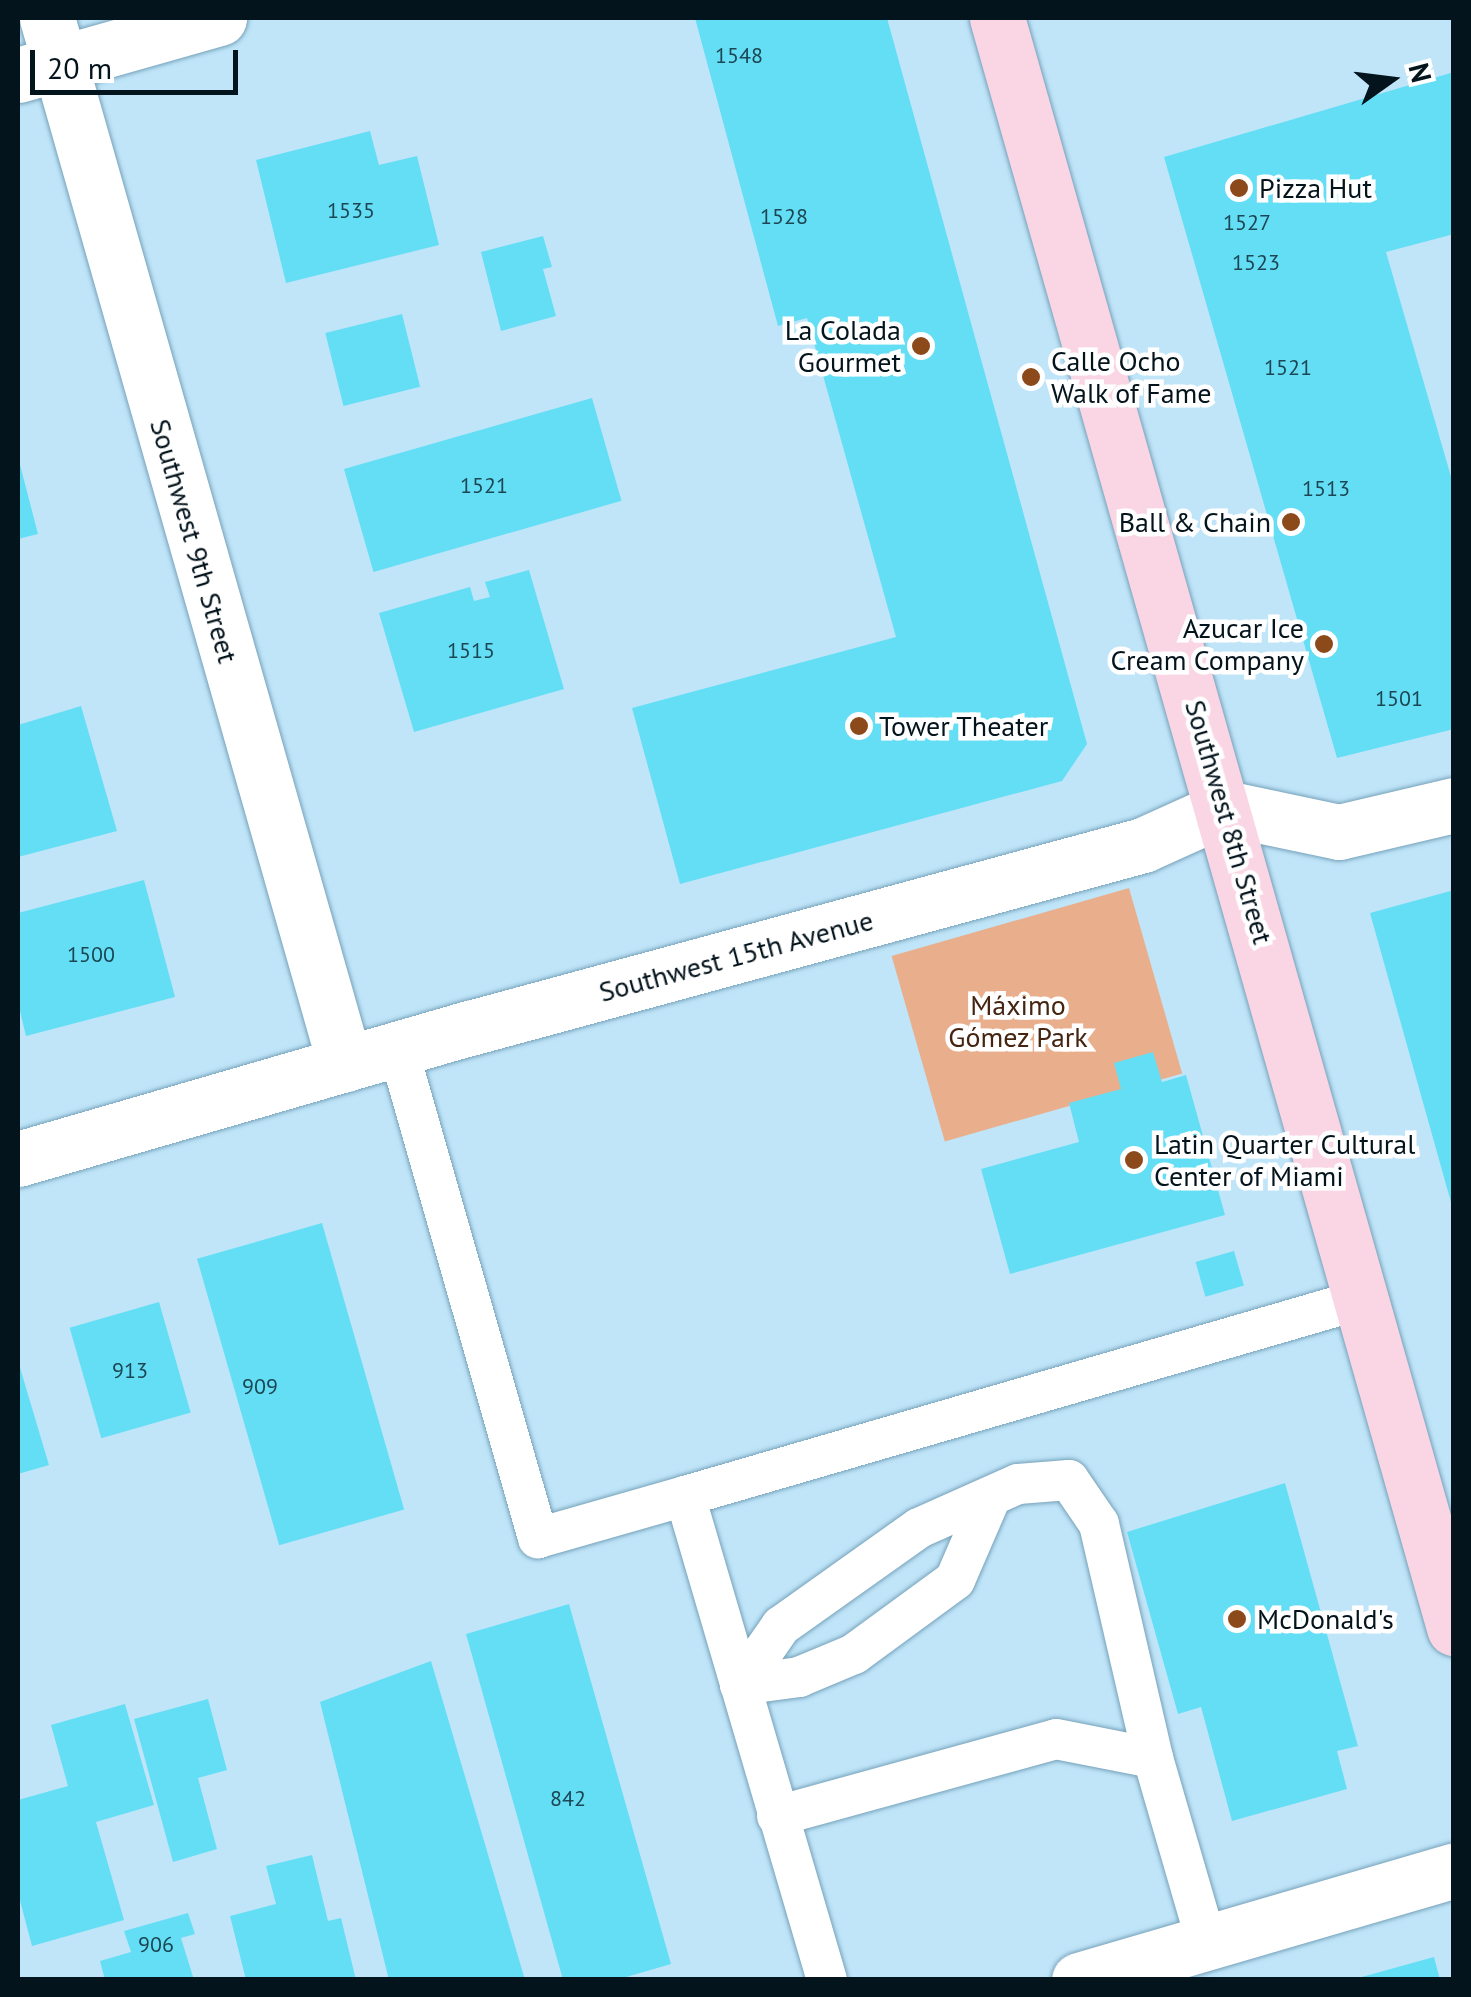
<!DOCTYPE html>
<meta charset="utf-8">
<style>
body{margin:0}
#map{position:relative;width:1471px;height:1997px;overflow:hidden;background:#c0e5f9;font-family:"PT Sans",sans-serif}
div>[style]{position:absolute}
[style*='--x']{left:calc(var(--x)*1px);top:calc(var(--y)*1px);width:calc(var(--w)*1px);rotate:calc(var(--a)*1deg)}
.green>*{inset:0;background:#e9af8d;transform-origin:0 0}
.building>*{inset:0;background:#64def5;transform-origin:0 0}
.roads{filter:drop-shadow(0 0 2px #76a2ba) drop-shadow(0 0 2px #76a2ba)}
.lane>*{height:40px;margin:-20px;padding:0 20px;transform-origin:20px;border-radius:20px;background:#fff}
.street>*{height:55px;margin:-27.5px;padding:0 27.5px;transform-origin:27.5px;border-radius:27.5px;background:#fff}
.primary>*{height:55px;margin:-27.5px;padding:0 27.5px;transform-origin:27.5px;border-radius:27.5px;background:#fad6e5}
.dots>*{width:28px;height:28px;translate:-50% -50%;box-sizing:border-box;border:5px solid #fff;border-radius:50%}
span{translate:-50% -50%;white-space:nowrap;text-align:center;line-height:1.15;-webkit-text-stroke:9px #fff;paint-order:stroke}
.number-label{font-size:22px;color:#1c4653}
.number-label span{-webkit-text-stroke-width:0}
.poi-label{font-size:28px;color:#04141d}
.left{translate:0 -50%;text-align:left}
.right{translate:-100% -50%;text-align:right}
.street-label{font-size:28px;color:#04141d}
.park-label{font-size:28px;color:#452511}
.frame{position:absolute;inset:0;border:20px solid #04141d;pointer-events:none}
.north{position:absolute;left:1341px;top:30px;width:100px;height:100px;-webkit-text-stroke:8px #fff;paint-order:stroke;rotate:76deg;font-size:28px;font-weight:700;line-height:40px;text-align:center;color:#04141d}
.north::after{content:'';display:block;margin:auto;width:35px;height:45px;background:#04141d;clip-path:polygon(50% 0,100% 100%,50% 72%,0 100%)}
.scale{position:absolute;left:30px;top:50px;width:208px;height:45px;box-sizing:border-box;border:5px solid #04141d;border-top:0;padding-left:12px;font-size:30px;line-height:35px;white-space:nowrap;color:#04141d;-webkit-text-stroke:8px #fff;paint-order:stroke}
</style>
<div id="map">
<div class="green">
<i style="left:1129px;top:888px;width:193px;height:247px;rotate:74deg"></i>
</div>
<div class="building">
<i style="clip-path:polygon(695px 18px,887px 18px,1087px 744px,1062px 781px,680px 884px,632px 708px,896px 637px,807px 318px,778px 326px)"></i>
<i style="clip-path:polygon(1454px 72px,1454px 234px,1386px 252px,1454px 487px,1454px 729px,1337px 758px,1164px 157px)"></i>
<i style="clip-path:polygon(370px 131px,379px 165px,417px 156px,439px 245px,286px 283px,256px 160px)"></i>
<i style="clip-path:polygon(543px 236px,552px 267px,543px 269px,556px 316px,501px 331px,481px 252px)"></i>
<i style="left:402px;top:314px;width:75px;height:79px;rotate:76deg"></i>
<i style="left:592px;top:398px;width:107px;height:258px;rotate:74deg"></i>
<i style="clip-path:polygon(18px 457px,38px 534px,18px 539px)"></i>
<i style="clip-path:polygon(529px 570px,564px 689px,414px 732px,379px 613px,470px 587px,474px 601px,490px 597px,485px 582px)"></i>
<i style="clip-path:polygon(81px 706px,117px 831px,18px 857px,18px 725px)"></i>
<i style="clip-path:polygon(144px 880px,175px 997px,26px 1036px,18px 1003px,18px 913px)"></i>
<i style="clip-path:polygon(1454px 890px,1454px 1206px,1452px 1206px,1370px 913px)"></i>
<i style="clip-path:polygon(1153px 1052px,1162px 1082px,1186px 1075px,1225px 1215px,1010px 1274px,981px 1169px,1079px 1142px,1069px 1103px,1121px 1089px,1114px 1063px)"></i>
<i style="left:322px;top:1223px;width:298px;height:130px;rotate:74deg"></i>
<i style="left:1234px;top:1251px;width:36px;height:40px;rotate:74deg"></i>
<i style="left:159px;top:1302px;width:115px;height:93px;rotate:74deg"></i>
<i style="clip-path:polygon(18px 1361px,49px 1465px,18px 1474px)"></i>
<i style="clip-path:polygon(1285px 1483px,1358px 1746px,1337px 1751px,1347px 1789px,1232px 1821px,1201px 1707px,1178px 1714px,1127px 1532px)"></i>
<i style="clip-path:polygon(569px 1604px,671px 1964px,616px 1980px,563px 1980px,466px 1634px)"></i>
<i style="clip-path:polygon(431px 1661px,525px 1980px,389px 1980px,320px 1702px)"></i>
<i style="clip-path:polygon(208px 1699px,227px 1770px,198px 1778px,217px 1849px,173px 1862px,134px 1719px)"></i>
<i style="clip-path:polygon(125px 1704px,154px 1805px,96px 1822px,124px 1920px,32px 1946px,18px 1893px,18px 1800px,68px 1786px,51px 1725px)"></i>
<i style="clip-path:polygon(312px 1855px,328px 1921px,341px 1918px,356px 1980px,246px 1980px,230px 1916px,276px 1904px,266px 1866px)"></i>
<i style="clip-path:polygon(188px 1913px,195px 1934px,181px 1938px,194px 1980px,105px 1980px,100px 1961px,131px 1952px,124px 1931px)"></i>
<i style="clip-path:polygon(1434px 1957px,1440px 1980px,1358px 1980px,1358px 1978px)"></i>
</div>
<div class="roads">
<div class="lane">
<i style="--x:398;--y:1049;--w:509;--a:74.02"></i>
<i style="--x:538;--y:1538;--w:153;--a:-15.9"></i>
<i style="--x:685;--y:1496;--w:504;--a:73.65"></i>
<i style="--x:685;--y:1496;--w:705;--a:-16.22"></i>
<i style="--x:740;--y:1685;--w:72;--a:-55.2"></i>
<i style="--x:781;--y:1626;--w:169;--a:-35.4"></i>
<i style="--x:919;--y:1528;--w:108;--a:-24"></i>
<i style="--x:1018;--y:1484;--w:51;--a:-4.5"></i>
<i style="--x:1069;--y:1480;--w:53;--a:55.7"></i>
<i style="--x:1099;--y:1524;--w:240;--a:77"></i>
<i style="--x:1153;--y:1758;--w:191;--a:73.8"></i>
<i style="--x:740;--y:1685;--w:60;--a:-7.7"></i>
<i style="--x:799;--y:1677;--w:60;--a:-22.7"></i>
<i style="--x:854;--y:1654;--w:125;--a:-36.2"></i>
<i style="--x:955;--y:1580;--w:88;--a:-66.6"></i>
<i style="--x:777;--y:1816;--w:289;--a:-15.4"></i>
<i style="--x:1056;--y:1739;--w:99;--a:11.1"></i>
</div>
<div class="street">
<i style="--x:47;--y:18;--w:1088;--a:74.1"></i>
<i style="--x:18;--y:75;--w:209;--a:-15.8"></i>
<i style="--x:18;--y:1159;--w:471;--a:-16.2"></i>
<i style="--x:470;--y:1028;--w:697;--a:-15.21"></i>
<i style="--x:1143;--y:845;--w:90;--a:-24.3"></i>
<i style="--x:1225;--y:808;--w:116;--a:11.9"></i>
<i style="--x:1339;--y:832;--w:118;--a:-13.2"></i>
<i style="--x:1079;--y:1980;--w:391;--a:-16.3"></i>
</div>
<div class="primary">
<i style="--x:997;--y:18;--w:1674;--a:74.15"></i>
</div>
</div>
<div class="dots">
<i style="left:1239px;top:188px;background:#8c4a1a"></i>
<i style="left:921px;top:346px;background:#8c4a1a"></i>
<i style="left:1031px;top:377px;background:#8c4a1a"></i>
<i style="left:1291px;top:522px;background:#8c4a1a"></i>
<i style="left:1324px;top:644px;background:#8c4a1a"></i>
<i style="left:859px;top:726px;background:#8c4a1a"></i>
<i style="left:1134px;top:1160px;background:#8c4a1a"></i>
<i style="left:1237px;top:1619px;background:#8c4a1a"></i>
</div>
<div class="number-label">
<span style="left:739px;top:56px">1548</span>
<span style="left:351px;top:211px">1535</span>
<span style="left:784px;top:217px">1528</span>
<span style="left:1247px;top:223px">1527</span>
<span style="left:1256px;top:263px">1523</span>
<span style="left:1288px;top:368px">1521</span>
<span style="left:484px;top:486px">1521</span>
<span style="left:1326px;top:489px">1513</span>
<span style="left:471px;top:651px">1515</span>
<span style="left:1399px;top:699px">1501</span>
<span style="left:91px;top:955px">1500</span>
<span style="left:130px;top:1371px">913</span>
<span style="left:260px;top:1387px">909</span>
<span style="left:568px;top:1799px">842</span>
<span style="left:156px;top:1945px">906</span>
</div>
<div class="poi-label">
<span class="left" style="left:1259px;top:188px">Pizza Hut</span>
<span class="right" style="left:901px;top:346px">La Colada<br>Gourmet</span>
<span class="left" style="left:1051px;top:377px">Calle Ocho<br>Walk of Fame</span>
<span class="right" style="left:1271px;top:522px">Ball &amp; Chain</span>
<span class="right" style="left:1304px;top:644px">Azucar Ice<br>Cream Company</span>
<span class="left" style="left:879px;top:726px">Tower Theater</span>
<span class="left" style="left:1154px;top:1160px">Latin Quarter Cultural<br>Center of Miami</span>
<span class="left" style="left:1257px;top:1619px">McDonald's</span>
</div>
<div class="street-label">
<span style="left:194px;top:541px;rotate:74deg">Southwest 9th Street</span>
<span style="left:1229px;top:822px;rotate:74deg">Southwest 8th Street</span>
<span style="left:736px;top:956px;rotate:-15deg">Southwest 15th Avenue</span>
</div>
<div class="park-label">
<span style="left:1018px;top:1021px">Máximo<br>Gómez Park</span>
</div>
<div class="frame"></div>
<div class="north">N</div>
<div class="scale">20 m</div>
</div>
